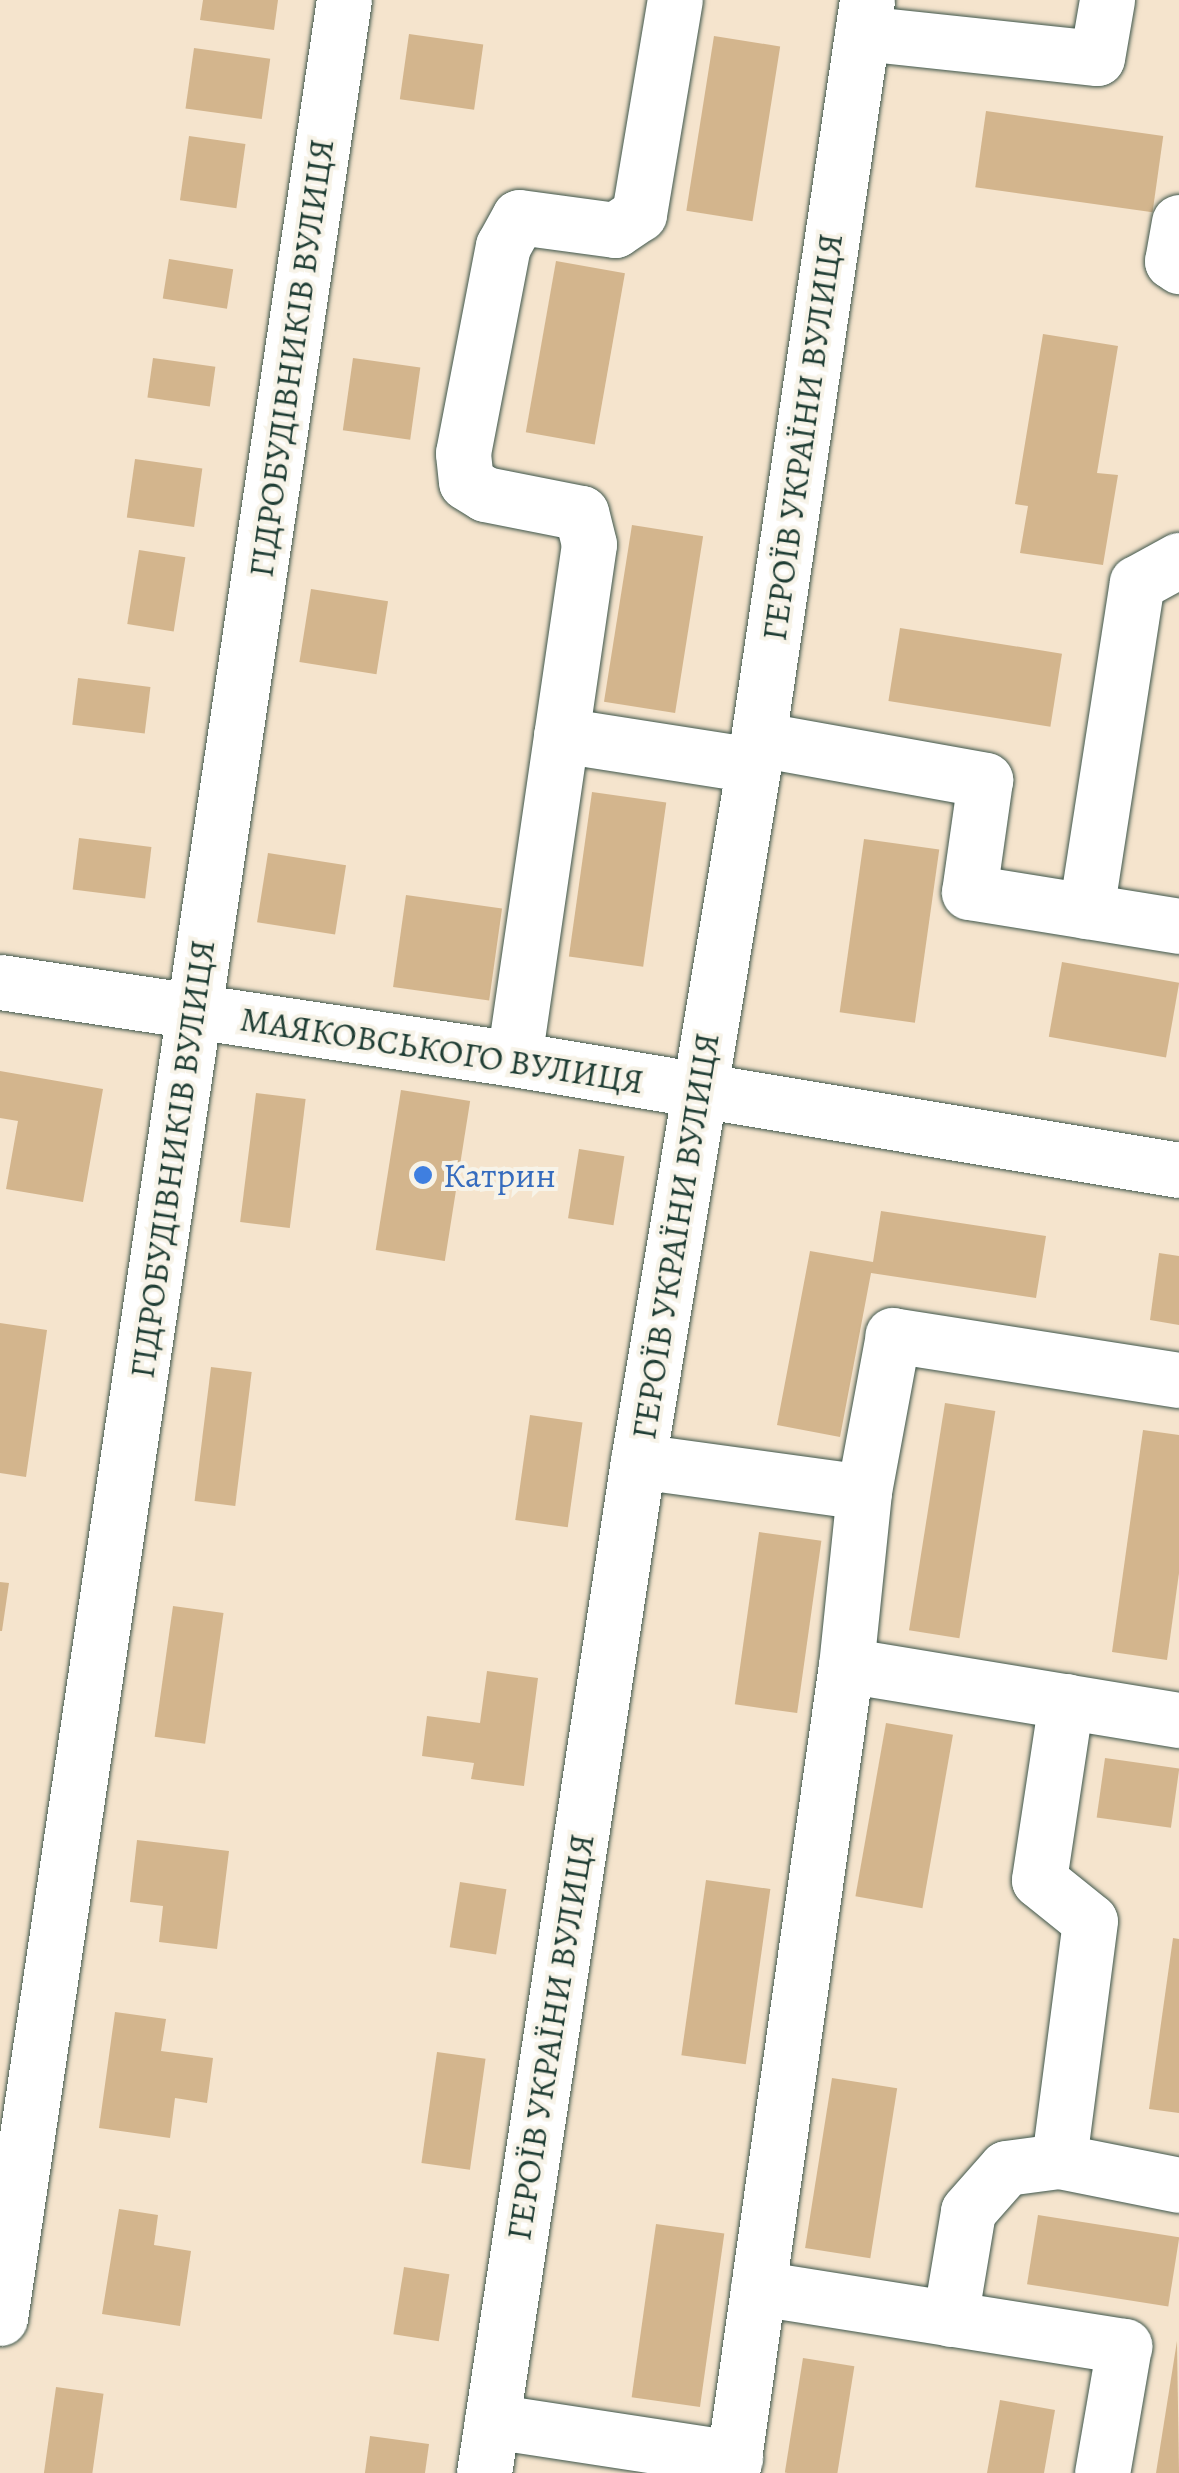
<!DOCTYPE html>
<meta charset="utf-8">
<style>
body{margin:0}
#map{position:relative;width:1179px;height:2473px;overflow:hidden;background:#f5e4cd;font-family:Alegreya,serif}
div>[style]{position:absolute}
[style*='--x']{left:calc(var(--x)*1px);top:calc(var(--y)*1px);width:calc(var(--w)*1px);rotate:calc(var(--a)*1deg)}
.building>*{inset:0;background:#d3b58d;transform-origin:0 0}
.roads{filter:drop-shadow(0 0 2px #3f564b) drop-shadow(0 0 2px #3f564b)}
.minor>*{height:55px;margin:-27.5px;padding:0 27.5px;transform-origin:27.5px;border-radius:27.5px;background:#fff}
.dots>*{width:28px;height:28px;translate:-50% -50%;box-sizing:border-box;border:5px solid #f7f3e8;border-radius:50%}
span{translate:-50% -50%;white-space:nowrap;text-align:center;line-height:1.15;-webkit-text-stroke:8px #f7f3e8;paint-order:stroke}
.street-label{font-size:35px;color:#1f3d34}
.shop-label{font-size:35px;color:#366cbe}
.left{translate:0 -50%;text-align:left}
</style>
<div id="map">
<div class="building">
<i style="clip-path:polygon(203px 0,278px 0,274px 30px,200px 20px)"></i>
<i style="left:409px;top:34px;width:75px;height:66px;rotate:8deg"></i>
<i style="left:714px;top:36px;width:67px;height:177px;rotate:9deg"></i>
<i style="left:194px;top:48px;width:77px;height:61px;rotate:8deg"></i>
<i style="left:986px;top:111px;width:179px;height:77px;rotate:8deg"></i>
<i style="left:189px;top:136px;width:57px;height:65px;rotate:8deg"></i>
<i style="left:169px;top:259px;width:65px;height:40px;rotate:9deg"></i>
<i style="left:556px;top:261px;width:70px;height:174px;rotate:10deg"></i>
<i style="clip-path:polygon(1043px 334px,1118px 346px,1097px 473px,1118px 475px,1103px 565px,1020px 553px,1028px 506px,1015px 504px)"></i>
<i style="left:153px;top:358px;width:63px;height:40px;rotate:8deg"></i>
<i style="left:353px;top:358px;width:68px;height:73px;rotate:8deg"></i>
<i style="left:135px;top:459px;width:68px;height:59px;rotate:8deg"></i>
<i style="left:632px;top:525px;width:72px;height:179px;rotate:9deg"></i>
<i style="left:139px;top:550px;width:47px;height:75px;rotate:9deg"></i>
<i style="left:311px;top:589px;width:78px;height:74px;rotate:9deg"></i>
<i style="left:900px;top:628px;width:164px;height:74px;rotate:9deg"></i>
<i style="left:78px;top:678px;width:73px;height:47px;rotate:7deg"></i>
<i style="left:592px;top:792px;width:75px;height:166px;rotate:8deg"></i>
<i style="left:79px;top:838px;width:73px;height:52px;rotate:7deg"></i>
<i style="left:864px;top:839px;width:76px;height:175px;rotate:8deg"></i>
<i style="left:268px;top:853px;width:79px;height:70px;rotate:9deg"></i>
<i style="left:406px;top:895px;width:97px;height:93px;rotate:8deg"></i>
<i style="left:1062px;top:962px;width:119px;height:76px;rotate:10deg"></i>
<i style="clip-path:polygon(0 1071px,103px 1089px,83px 1202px,6px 1189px,18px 1121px,0 1118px)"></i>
<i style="left:401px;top:1090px;width:70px;height:162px;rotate:9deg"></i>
<i style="left:256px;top:1093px;width:50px;height:130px;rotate:7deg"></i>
<i style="left:579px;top:1149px;width:46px;height:70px;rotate:9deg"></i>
<i style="clip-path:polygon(881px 1211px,1046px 1236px,1036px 1298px,871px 1273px,840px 1437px,777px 1425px,810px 1251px,873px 1262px)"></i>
<i style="clip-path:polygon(1159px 1253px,1179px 1256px,1179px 1325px,1150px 1320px)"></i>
<i style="clip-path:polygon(0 1323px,47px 1330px,26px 1477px,0 1473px)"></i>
<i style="left:211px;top:1367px;width:41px;height:135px;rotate:7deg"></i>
<i style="left:945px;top:1403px;width:51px;height:230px;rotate:9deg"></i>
<i style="left:530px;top:1415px;width:53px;height:106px;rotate:8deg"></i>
<i style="clip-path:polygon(1143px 1430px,1179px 1435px,1179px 1573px,1167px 1660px,1112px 1652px)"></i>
<i style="left:759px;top:1532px;width:63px;height:174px;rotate:8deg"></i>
<i style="clip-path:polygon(0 1582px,9px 1583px,2px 1631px,0 1631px)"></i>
<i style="left:173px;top:1606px;width:51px;height:132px;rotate:8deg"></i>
<i style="clip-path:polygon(487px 1671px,538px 1678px,524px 1786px,471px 1779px,474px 1763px,422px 1756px,427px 1716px,480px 1723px)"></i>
<i style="left:886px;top:1723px;width:68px;height:176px;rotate:10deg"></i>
<i style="left:1105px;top:1758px;width:75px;height:60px;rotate:8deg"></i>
<i style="clip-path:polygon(137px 1840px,229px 1851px,217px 1949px,159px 1942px,163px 1906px,130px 1902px)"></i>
<i style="left:706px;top:1880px;width:65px;height:177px;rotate:8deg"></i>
<i style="left:460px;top:1882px;width:47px;height:66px;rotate:9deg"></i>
<i style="clip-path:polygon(1173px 1938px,1179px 1939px,1179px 2113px,1149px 2109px)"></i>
<i style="clip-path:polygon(115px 2012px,166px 2019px,161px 2051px,213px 2058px,207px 2103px,175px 2098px,170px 2138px,99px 2128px)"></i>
<i style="left:437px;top:2052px;width:49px;height:112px;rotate:8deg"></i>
<i style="left:832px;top:2078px;width:66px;height:172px;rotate:9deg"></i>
<i style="clip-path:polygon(119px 2209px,158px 2215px,154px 2245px,191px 2251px,180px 2326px,102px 2314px)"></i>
<i style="left:1038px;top:2215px;width:143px;height:70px;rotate:9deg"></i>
<i style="left:656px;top:2224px;width:69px;height:175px;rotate:8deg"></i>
<i style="left:404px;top:2267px;width:46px;height:68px;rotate:9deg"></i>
<i style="clip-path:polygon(1177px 2341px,1179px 2473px,1156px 2473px)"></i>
<i style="left:803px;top:2358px;width:52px;height:116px;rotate:9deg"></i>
<i style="left:56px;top:2387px;width:48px;height:87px;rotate:8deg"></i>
<i style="clip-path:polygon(1000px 2400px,1055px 2410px,1044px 2473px,987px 2473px)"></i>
<i style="clip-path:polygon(370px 2436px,429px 2444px,425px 2473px,365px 2473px)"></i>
</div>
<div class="roads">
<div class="minor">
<i style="--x:862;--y:33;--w:236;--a:6.1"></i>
<i style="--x:1097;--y:58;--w:59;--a:-80.2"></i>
<i style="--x:1179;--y:222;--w:40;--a:100"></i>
<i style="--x:1172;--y:261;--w:9;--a:36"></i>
<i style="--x:561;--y:735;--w:194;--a:8.9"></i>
<i style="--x:758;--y:739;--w:231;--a:10.2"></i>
<i style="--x:985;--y:780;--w:113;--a:98.1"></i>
<i style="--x:969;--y:892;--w:213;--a:9.2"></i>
<i style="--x:1086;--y:911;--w:332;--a:-81.2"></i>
<i style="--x:1137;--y:583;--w:48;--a:-28.7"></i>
<i style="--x:0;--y:982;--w:520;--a:8.52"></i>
<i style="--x:514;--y:1059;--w:674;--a:9.48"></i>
<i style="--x:514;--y:1059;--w:520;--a:-81.71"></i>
<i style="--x:589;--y:544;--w:32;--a:-104"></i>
<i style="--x:581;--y:513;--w:98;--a:-168.8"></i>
<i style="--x:485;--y:494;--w:22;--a:-148"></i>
<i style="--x:466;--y:482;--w:29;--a:-96"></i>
<i style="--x:463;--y:453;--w:211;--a:-79.1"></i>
<i style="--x:503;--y:246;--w:33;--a:-61"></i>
<i style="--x:519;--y:217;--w:97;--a:7.7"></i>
<i style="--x:615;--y:230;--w:29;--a:-34"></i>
<i style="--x:639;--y:214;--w:217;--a:-80.5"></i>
<i style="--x:1179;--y:1380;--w:290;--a:-171.1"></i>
<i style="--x:893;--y:1335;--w:160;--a:100.5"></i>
<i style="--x:864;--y:1492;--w:174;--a:95.9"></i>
<i style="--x:846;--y:1665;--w:338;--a:9.4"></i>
<i style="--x:638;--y:1461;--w:228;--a:7.8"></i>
<i style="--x:1066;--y:1701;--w:181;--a:98.6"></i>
<i style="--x:1039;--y:1880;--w:65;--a:38.8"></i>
<i style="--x:1090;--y:1921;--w:242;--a:97.4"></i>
<i style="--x:1059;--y:2161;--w:122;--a:11.3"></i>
<i style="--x:758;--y:2288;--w:371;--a:9"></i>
<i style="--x:1124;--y:2346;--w:129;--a:99.8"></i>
<i style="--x:0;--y:2318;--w:2343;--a:-81.56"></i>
<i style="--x:950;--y:2319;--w:109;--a:-80.5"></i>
<i style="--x:968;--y:2211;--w:57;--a:-48.5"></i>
<i style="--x:1006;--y:2168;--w:53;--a:-7.5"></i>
<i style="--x:492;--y:2421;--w:246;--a:8.7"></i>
<i style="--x:484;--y:2473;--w:1024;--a:-81.35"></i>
<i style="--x:638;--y:1461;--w:732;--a:-80.56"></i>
<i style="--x:758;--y:739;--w:747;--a:-81.61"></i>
<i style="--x:732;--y:2473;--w:816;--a:-81.97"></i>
</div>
</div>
<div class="dots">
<i style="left:423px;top:1175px;background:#3f7fe0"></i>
</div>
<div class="street-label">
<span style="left:291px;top:358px;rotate:-82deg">ГІДРОБУДІВНИКІВ ВУЛИЦЯ</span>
<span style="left:802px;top:437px;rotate:-82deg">ГЕРОЇВ УКРАЇНИ ВУЛИЦЯ</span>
<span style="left:442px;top:1050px;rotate:9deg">МАЯКОВСЬКОГО ВУЛИЦЯ</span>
<span style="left:172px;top:1159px;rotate:-82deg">ГІДРОБУДІВНИКІВ ВУЛИЦЯ</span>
<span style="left:675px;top:1236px;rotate:-81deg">ГЕРОЇВ УКРАЇНИ ВУЛИЦЯ</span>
<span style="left:550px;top:2037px;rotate:-81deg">ГЕРОЇВ УКРАЇНИ ВУЛИЦЯ</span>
</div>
<div class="shop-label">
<span class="left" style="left:443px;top:1175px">Катрин</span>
</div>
</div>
